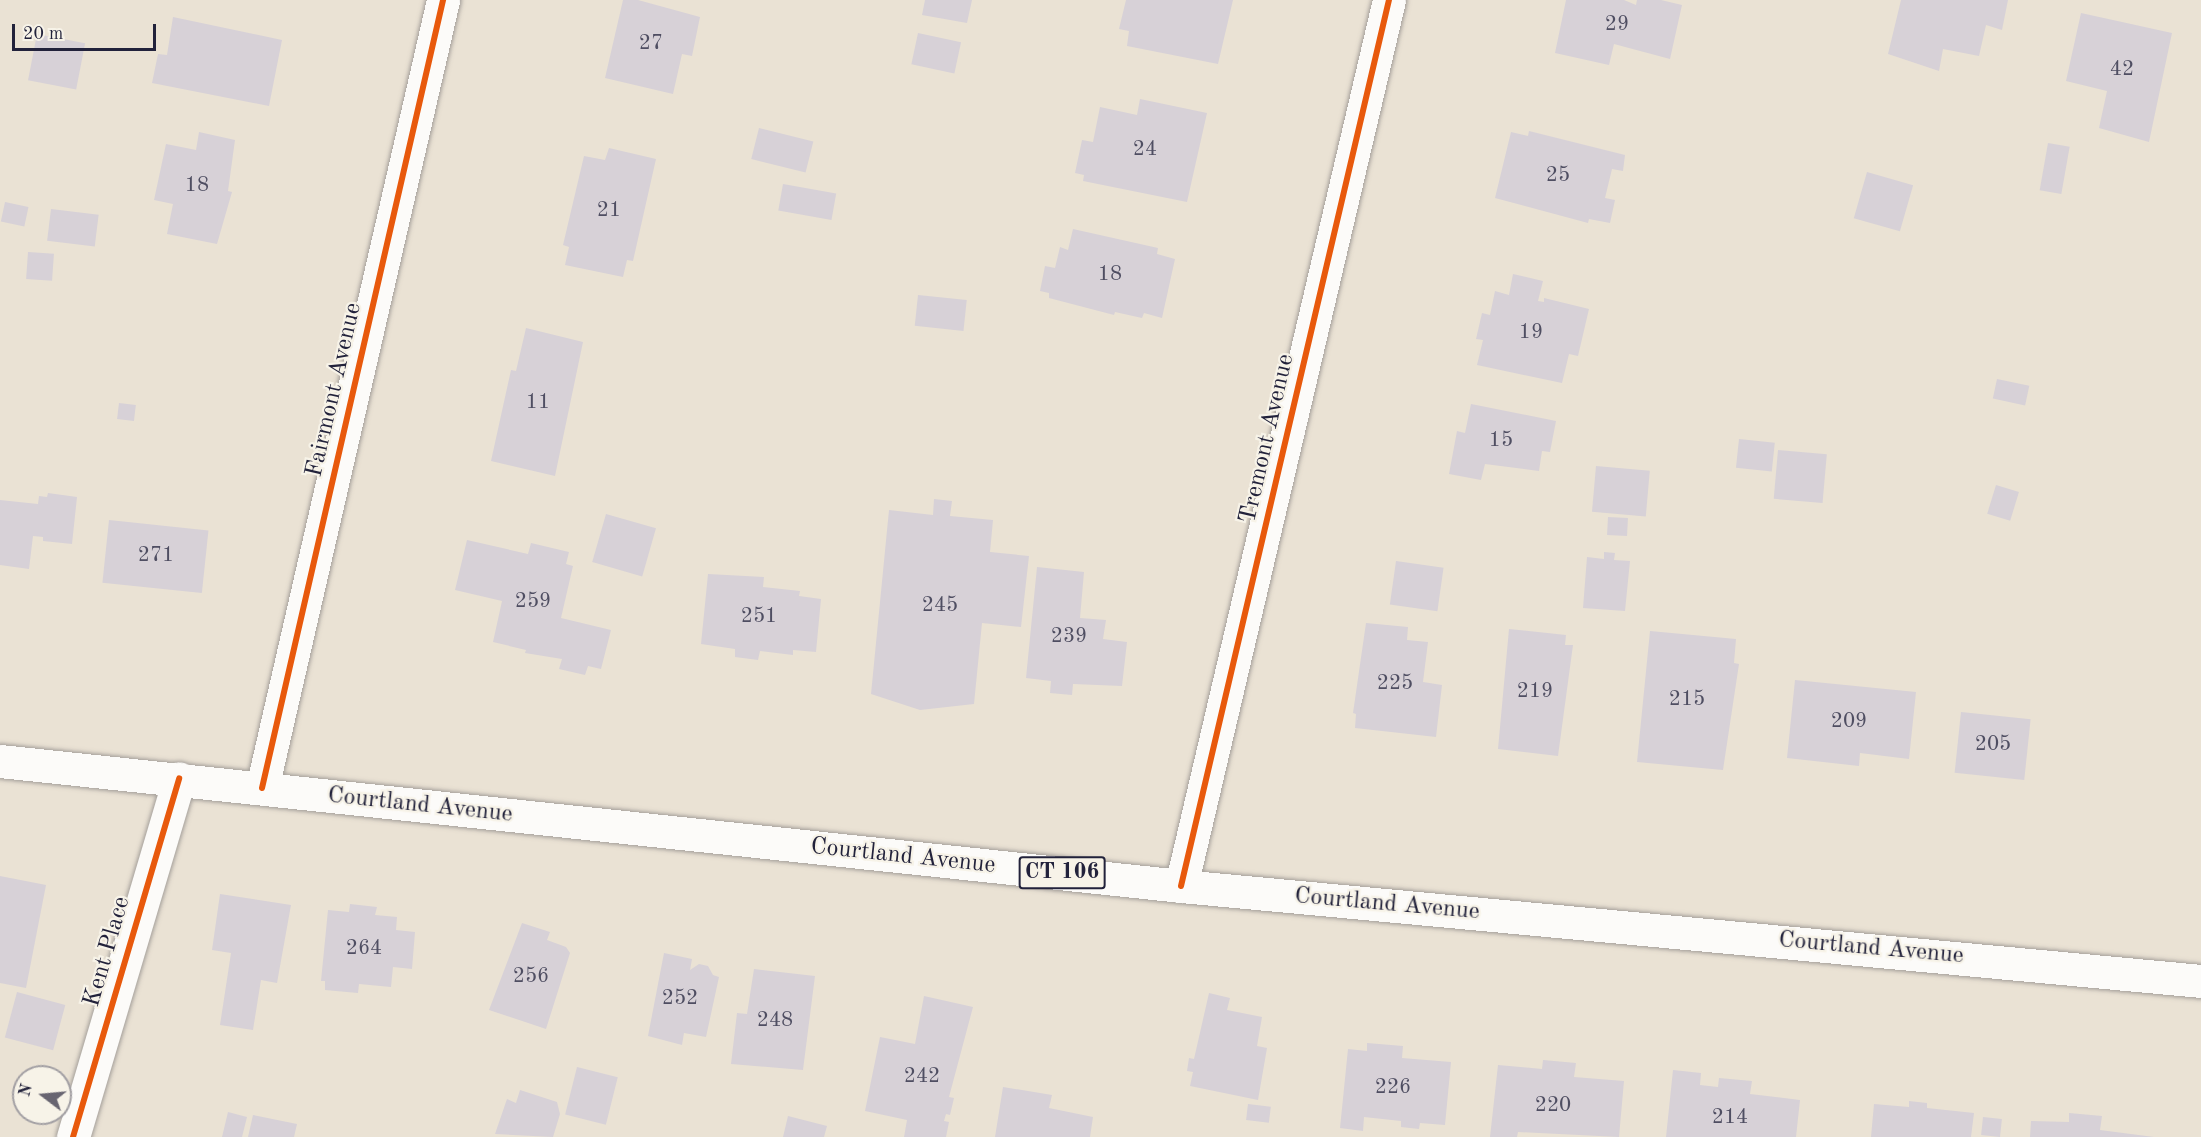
<!DOCTYPE html>
<style>
body{margin:0}
#map{position:relative;width:2201px;height:1137px;overflow:hidden;background:#eae2d4;font-family:"Old Standard TT",serif}
div>[style]{position:absolute}
[style*='--x']{left:calc(var(--x)*1px);top:calc(var(--y)*1px);width:calc(var(--w)*1px);rotate:calc(var(--a)*1deg)}
.building>*{inset:0;background:#d7d1d7;transform-origin:0 0}
.roads{filter:drop-shadow(0 0 2px #a49f9a) drop-shadow(0 0 2px #a49f9a)}
.minor>*{height:33px;margin:-16.5px;padding:0 16.5px;transform-origin:16.5px;border-radius:16.5px;background:#fcfbf9}
.major>*{height:33px;margin:-16.5px;padding:0 16.5px;transform-origin:16.5px;border-radius:16.5px;background:#fcfbf9}
.cycleway>*{height:6px;margin:-3px;padding:0 3px;transform-origin:3px;border-radius:3px;background:#e8590c}
span{translate:-50% -50%;white-space:nowrap;text-align:center;line-height:1.15;-webkit-text-stroke:4.5px #f7f3e8;paint-order:stroke}
.number-label{font-size:21px;color:#4f4e62}
.number-label span{-webkit-text-stroke-width:0}
.shield-label span{padding:2px 4px;background:#f7f3e8;border:2px solid;border-radius:4px;-webkit-text-stroke-width:0}
.shield-label{font-size:22px;color:#22223b;font-weight:700}
.street-label{font-size:24px;color:#22223b}
.north{position:absolute;left:12px;top:1065px;width:60px;height:60px;box-sizing:border-box;background:#f7f3e8;border:2px solid #a29fa3;border-radius:50%;rotate:286deg;font-size:16px;font-weight:700;line-height:24px;text-align:center;color:#22223b}
.north::after{content:'';display:block;margin:auto;width:21px;height:27px;background:#686571;clip-path:polygon(50% 0,100% 100%,50% 72%,0 100%)}
.scale{position:absolute;left:12px;top:24px;width:144px;height:27px;box-sizing:border-box;border:3px solid #22223b;border-top:0;padding-left:8px;font-size:18px;line-height:21px;white-space:nowrap;color:#22223b;-webkit-text-stroke:4px #f7f3e8;paint-order:stroke}
</style>
<div id="map">
<div class="building">
<i style="clip-path:polygon(623px 0,638px 0,700px 17px,692px 56px,682px 54px,673px 94px,605px 78px)"></i>
<i style="clip-path:polygon(925px 0,972px 0,967px 23px,922px 15px)"></i>
<i style="clip-path:polygon(1126px 0,1233px 0,1218px 64px,1127px 46px,1129px 31px,1119px 29px)"></i>
<i style="clip-path:polygon(1566px 0,1624px 0,1636px 5px,1637px 0,1661px 0,1682px 5px,1670px 59px,1614px 44px,1609px 65px,1555px 53px)"></i>
<i style="clip-path:polygon(1901px 0,2008px 0,2002px 30px,1986px 25px,1979px 56px,1943px 49px,1939px 71px,1888px 54px)"></i>
<i style="clip-path:polygon(2081px 13px,2172px 33px,2149px 142px,2099px 128px,2107px 91px,2066px 81px)"></i>
<i style="clip-path:polygon(173px 17px,282px 40px,269px 106px,152px 83px,158px 54px,167px 55px)"></i>
<i style="left:918px;top:33px;width:44px;height:32px;rotate:12deg"></i>
<i style="left:37px;top:34px;width:49px;height:47px;rotate:11deg"></i>
<i style="clip-path:polygon(1140px 99px,1207px 113px,1187px 202px,1083px 181px,1084px 175px,1075px 173px,1082px 140px,1093px 142px,1100px 107px,1137px 115px)"></i>
<i style="left:759px;top:128px;width:56px;height:32px;rotate:14deg"></i>
<i style="clip-path:polygon(1529px 131px,1625px 155px,1623px 171px,1612px 169px,1605px 198px,1615px 200px,1610px 223px,1589px 219px,1588px 223px,1495px 198px,1511px 132px,1528px 136px)"></i>
<i style="clip-path:polygon(199px 132px,235px 140px,228px 191px,232px 192px,217px 244px,167px 234px,173px 204px,154px 200px,166px 144px,196px 150px)"></i>
<i style="left:2048px;top:143px;width:22px;height:48px;rotate:10deg"></i>
<i style="clip-path:polygon(609px 148px,656px 159px,633px 261px,627px 260px,623px 277px,565px 265px,569px 247px,563px 245px,584px 156px,605px 160px)"></i>
<i style="left:1867px;top:172px;width:48px;height:48px;rotate:16deg"></i>
<i style="left:783px;top:184px;width:54px;height:27px;rotate:10deg"></i>
<i style="left:5px;top:202px;width:24px;height:20px;rotate:12deg"></i>
<i style="left:51px;top:209px;width:48px;height:32px;rotate:7deg"></i>
<i style="clip-path:polygon(1073px 229px,1158px 248px,1157px 254px,1175px 259px,1162px 318px,1144px 313px,1142px 318px,1115px 312px,1114px 315px,1049px 298px,1049px 293px,1040px 291px,1045px 266px,1055px 268px,1060px 247px,1068px 250px)"></i>
<i style="left:28px;top:252px;width:26px;height:27px;rotate:4deg"></i>
<i style="clip-path:polygon(1513px 274px,1543px 281px,1538px 301px,1544px 302px,1544px 298px,1589px 309px,1578px 356px,1569px 354px,1562px 383px,1477px 365px,1483px 340px,1476px 339px,1482px 313px,1490px 315px,1495px 291px,1509px 295px)"></i>
<i style="left:918px;top:295px;width:49px;height:31px;rotate:6deg"></i>
<i style="clip-path:polygon(526px 328px,583px 342px,555px 476px,491px 461px,511px 370px,516px 371px)"></i>
<i style="left:1997px;top:379px;width:33px;height:20px;rotate:12deg"></i>
<i style="left:119px;top:403px;width:17px;height:16px;rotate:7deg"></i>
<i style="clip-path:polygon(1471px 404px,1556px 421px,1550px 452px,1542px 451px,1539px 471px,1485px 464px,1481px 480px,1449px 474px,1457px 431px,1465px 433px)"></i>
<i style="left:1739px;top:439px;width:36px;height:29px;rotate:6deg"></i>
<i style="left:1778px;top:450px;width:49px;height:49px;rotate:5deg"></i>
<i style="left:1596px;top:466px;width:54px;height:46px;rotate:5deg"></i>
<i style="left:1996px;top:485px;width:24px;height:30px;rotate:17deg"></i>
<i style="clip-path:polygon(48px 493px,77px 497px,72px 544px,43px 541px,43px 537px,33px 536px,29px 569px,0 565px,0 500px,38px 504px,39px 496px,47px 497px)"></i>
<i style="clip-path:polygon(934px 499px,952px 501px,950px 516px,993px 520px,990px 552px,1029px 556px,1021px 627px,982px 623px,974px 704px,920px 710px,871px 694px,889px 510px,933px 515px)"></i>
<i style="left:606px;top:514px;width:52px;height:50px;rotate:16deg"></i>
<i style="left:1608px;top:517px;width:20px;height:18px;rotate:3deg"></i>
<i style="left:109px;top:520px;width:100px;height:63px;rotate:6deg"></i>
<i style="clip-path:polygon(467px 540px,528px 554px,531px 543px,569px 552px,566px 564px,573px 566px,561px 618px,611px 630px,601px 669px,588px 666px,585px 675px,559px 669px,562px 659px,525px 653px,526px 650px,493px 642px,502px 601px,455px 590px)"></i>
<i style="clip-path:polygon(1604px 552px,1615px 553px,1614px 560px,1630px 561px,1625px 611px,1583px 608px,1587px 557px,1604px 559px)"></i>
<i style="left:1396px;top:561px;width:48px;height:44px;rotate:8deg"></i>
<i style="clip-path:polygon(1037px 567px,1084px 572px,1080px 618px,1106px 620px,1103px 639px,1127px 642px,1122px 686px,1073px 684px,1072px 695px,1050px 693px,1051px 681px,1026px 678px)"></i>
<i style="clip-path:polygon(708px 574px,764px 577px,763px 587px,800px 591px,799px 596px,821px 599px,816px 652px,793px 650px,793px 655px,760px 651px,758px 660px,735px 657px,735px 649px,701px 644px)"></i>
<i style="clip-path:polygon(1366px 623px,1408px 627px,1407px 640px,1428px 642px,1423px 682px,1442px 685px,1436px 737px,1355px 728px,1356px 714px,1353px 713px)"></i>
<i style="clip-path:polygon(1509px 629px,1566px 635px,1565px 645px,1573px 645px,1558px 756px,1498px 749px)"></i>
<i style="clip-path:polygon(1650px 631px,1736px 639px,1734px 663px,1739px 664px,1723px 770px,1637px 762px)"></i>
<i style="clip-path:polygon(1795px 680px,1916px 692px,1909px 759px,1860px 753px,1859px 766px,1787px 758px)"></i>
<i style="left:1961px;top:712px;width:70px;height:61px;rotate:6deg"></i>
<i style="clip-path:polygon(0 876px,46px 885px,26px 988px,0 983px)"></i>
<i style="clip-path:polygon(220px 894px,291px 905px,277px 983px,261px 980px,253px 1030px,220px 1025px,231px 953px,212px 950px)"></i>
<i style="clip-path:polygon(350px 904px,377px 907px,375px 915px,397px 917px,396px 930px,415px 932px,412px 969px,393px 967px,391px 987px,359px 984px,358px 993px,325px 990px,325px 981px,321px 981px,328px 910px,349px 912px)"></i>
<i style="clip-path:polygon(522px 923px,550px 932px,547px 940px,566px 947px,570px 953px,546px 1029px,489px 1010px)"></i>
<i style="clip-path:polygon(664px 953px,692px 959px,690px 970px,699px 964px,708px 966px,713px 975px,719px 977px,706px 1037px,684px 1033px,682px 1045px,648px 1036px)"></i>
<i style="clip-path:polygon(754px 969px,815px 976px,803px 1070px,731px 1064px,737px 1013px,747px 1014px)"></i>
<i style="left:17px;top:992px;width:50px;height:47px;rotate:15deg"></i>
<i style="clip-path:polygon(1209px 993px,1230px 998px,1227px 1010px,1262px 1017px,1257px 1046px,1267px 1048px,1258px 1100px,1190px 1086px,1193px 1072px,1187px 1071px,1189px 1058px,1194px 1059px)"></i>
<i style="clip-path:polygon(924px 996px,973px 1007px,949px 1097px,954px 1098px,950px 1115px,946px 1114px,944px 1121px,949px 1122px,946px 1137px,904px 1137px,907px 1120px,865px 1111px,880px 1037px,915px 1044px)"></i>
<i style="clip-path:polygon(1367px 1043px,1403px 1046px,1402px 1058px,1451px 1062px,1445px 1125px,1420px 1123px,1419px 1129px,1401px 1127px,1401px 1121px,1364px 1117px,1363px 1131px,1340px 1128px,1348px 1049px,1367px 1051px)"></i>
<i style="clip-path:polygon(1543px 1060px,1576px 1063px,1574px 1077px,1624px 1081px,1619px 1137px,1518px 1132px,1517px 1137px,1490px 1137px,1498px 1065px,1542px 1069px)"></i>
<i style="left:577px;top:1067px;width:42px;height:49px;rotate:14deg"></i>
<i style="clip-path:polygon(1673px 1070px,1701px 1073px,1700px 1085px,1718px 1087px,1719px 1078px,1752px 1081px,1750px 1094px,1800px 1100px,1796px 1137px,1666px 1137px)"></i>
<i style="clip-path:polygon(1003px 1087px,1052px 1095px,1049px 1108px,1093px 1117px,1090px 1137px,995px 1137px)"></i>
<i style="clip-path:polygon(520px 1090px,557px 1102px,560px 1114px,553px 1137px,495px 1134px,507px 1099px,516px 1103px)"></i>
<i style="clip-path:polygon(1909px 1101px,1927px 1103px,1927px 1108px,1974px 1113px,1971px 1137px,1871px 1137px,1874px 1104px,1909px 1107px)"></i>
<i style="left:1248px;top:1104px;width:23px;height:16px;rotate:7deg"></i>
<i style="clip-path:polygon(228px 1112px,247px 1117px,242px 1137px,222px 1137px)"></i>
<i style="clip-path:polygon(2069px 1113px,2102px 1116px,2100px 1130px,2154px 1137px,2030px 1137px,2031px 1121px,2069px 1122px)"></i>
<i style="clip-path:polygon(253px 1115px,297px 1124px,294px 1137px,248px 1137px)"></i>
<i style="clip-path:polygon(788px 1116px,827px 1126px,824px 1137px,783px 1137px)"></i>
<i style="left:1983px;top:1117px;width:19px;height:18px;rotate:6deg"></i>
</div>
<div class="roads">
<div class="minor">
<i style="--x:262;--y:788;--w:809;--a:-77.06"></i>
<i style="--x:1181;--y:886;--w:910;--a:-76.79"></i>
<i style="--x:73;--y:1137;--w:374;--a:-73.5"></i>
</div>
<div class="major">
<i style="--x:0;--y:761;--w:1188;--a:6.04"></i>
<i style="--x:1181;--y:886;--w:1024;--a:5.32"></i>
</div>
</div>
<div class="cycleway">
<i style="--x:262;--y:788;--w:809;--a:-77.06"></i>
<i style="--x:1181;--y:886;--w:910;--a:-76.79"></i>
<i style="--x:73;--y:1137;--w:374;--a:-73.5"></i>
</div>
<div class="number-label">
<span style="left:1617px;top:25px">29</span>
<span style="left:651px;top:44px">27</span>
<span style="left:2122px;top:70px">42</span>
<span style="left:1145px;top:150px">24</span>
<span style="left:1558px;top:176px">25</span>
<span style="left:197px;top:186px">18</span>
<span style="left:609px;top:211px">21</span>
<span style="left:1110px;top:275px">18</span>
<span style="left:1531px;top:333px">19</span>
<span style="left:538px;top:403px">11</span>
<span style="left:1501px;top:441px">15</span>
<span style="left:156px;top:556px">271</span>
<span style="left:533px;top:602px">259</span>
<span style="left:940px;top:606px">245</span>
<span style="left:759px;top:617px">251</span>
<span style="left:1069px;top:637px">239</span>
<span style="left:1395px;top:684px">225</span>
<span style="left:1535px;top:692px">219</span>
<span style="left:1687px;top:700px">215</span>
<span style="left:1849px;top:722px">209</span>
<span style="left:1993px;top:745px">205</span>
<span style="left:364px;top:949px">264</span>
<span style="left:531px;top:977px">256</span>
<span style="left:680px;top:999px">252</span>
<span style="left:775px;top:1021px">248</span>
<span style="left:922px;top:1077px">242</span>
<span style="left:1393px;top:1088px">226</span>
<span style="left:1553px;top:1106px">220</span>
<span style="left:1730px;top:1118px">214</span>
</div>
<div class="shield-label">
<span style="left:1062px;top:873px">CT 106</span>
</div>
<div class="street-label">
<span style="left:335px;top:390px;rotate:-77deg">Fairmont Avenue</span>
<span style="left:1268px;top:439px;rotate:-77deg">Tremont Avenue</span>
<span style="left:420px;top:806px;rotate:6deg">Courtland Avenue</span>
<span style="left:903px;top:857px;rotate:6deg">Courtland Avenue</span>
<span style="left:1387px;top:905px;rotate:5deg">Courtland Avenue</span>
<span style="left:1871px;top:949px;rotate:5deg">Courtland Avenue</span>
<span style="left:108px;top:952px;rotate:-74deg">Kent Place</span>
</div>
<div class="north">N</div>
<div class="scale">20 m</div>
</div>
